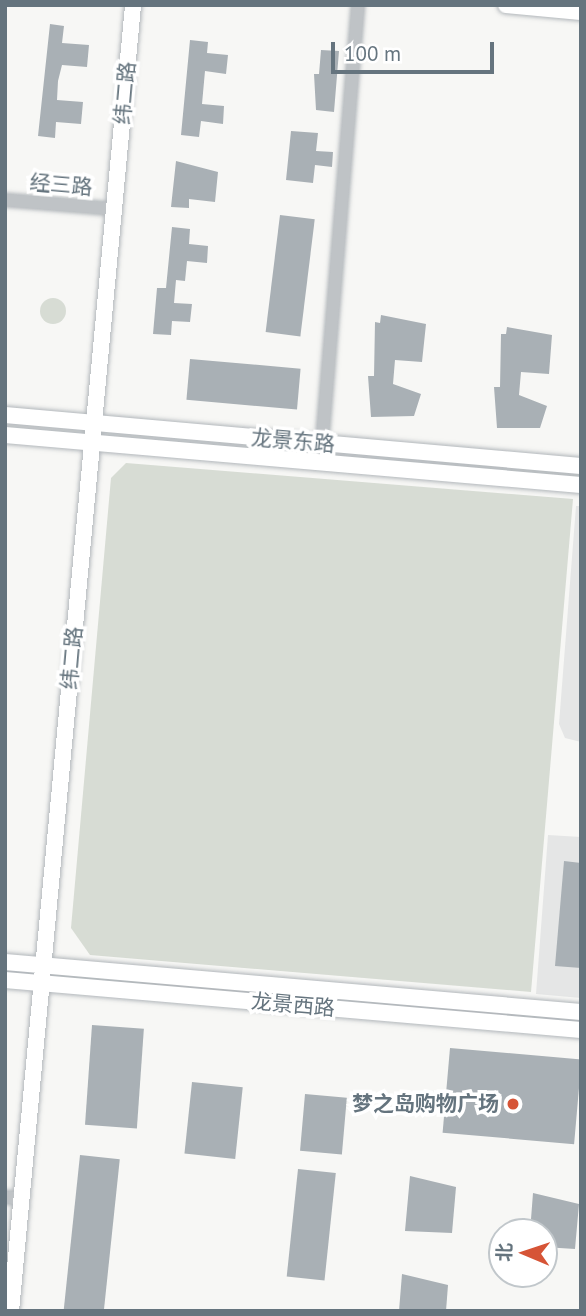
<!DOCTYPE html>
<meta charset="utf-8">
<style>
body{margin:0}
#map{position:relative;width:586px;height:1316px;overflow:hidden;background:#f7f7f5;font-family:"PT Sans","Noto Sans SC",sans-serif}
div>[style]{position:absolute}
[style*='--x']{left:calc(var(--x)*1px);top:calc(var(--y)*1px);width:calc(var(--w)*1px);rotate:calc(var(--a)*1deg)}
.built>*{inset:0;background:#e5e6e6}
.green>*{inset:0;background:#d7dcd4}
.round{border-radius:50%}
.building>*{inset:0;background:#a9b0b5;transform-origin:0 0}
.roads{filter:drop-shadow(0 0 2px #b2b7bb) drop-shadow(0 0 2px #b2b7bb)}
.minor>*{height:12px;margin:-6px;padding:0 6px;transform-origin:6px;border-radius:6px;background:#bfc3c6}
.major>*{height:16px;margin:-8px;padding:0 8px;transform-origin:8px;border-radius:8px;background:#fff}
.dots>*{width:19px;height:19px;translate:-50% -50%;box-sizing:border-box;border:4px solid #fff;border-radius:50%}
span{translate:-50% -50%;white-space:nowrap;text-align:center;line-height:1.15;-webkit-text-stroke:7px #fff;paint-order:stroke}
.street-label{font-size:21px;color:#65747e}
.poi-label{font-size:21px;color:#65747e;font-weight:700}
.right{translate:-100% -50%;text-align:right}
.frame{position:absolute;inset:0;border:7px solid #65747e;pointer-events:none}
.north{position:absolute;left:488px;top:1218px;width:70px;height:70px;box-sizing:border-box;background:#fff;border:2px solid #c1c7cb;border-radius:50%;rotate:272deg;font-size:19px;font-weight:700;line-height:28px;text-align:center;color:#65747e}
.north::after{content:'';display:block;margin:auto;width:24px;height:32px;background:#d65436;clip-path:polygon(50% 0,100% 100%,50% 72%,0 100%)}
.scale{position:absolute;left:331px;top:42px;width:163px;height:32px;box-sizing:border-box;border:4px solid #65747e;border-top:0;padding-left:9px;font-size:21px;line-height:24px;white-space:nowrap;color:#65747e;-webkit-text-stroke:5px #fff;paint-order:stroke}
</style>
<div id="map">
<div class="built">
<i style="clip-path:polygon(576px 506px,581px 506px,581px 742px,565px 738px,559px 724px)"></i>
<i style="clip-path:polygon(548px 835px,581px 837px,581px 998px,536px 994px)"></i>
</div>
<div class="green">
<i class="round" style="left:40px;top:298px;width:26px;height:26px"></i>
<i style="clip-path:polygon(126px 463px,573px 499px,531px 992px,90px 955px,71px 928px,111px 478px)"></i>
</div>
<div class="building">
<i style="clip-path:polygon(50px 24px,64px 26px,62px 43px,89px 45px,87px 67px,62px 65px,58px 81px,57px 100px,83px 102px,81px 124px,56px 122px,55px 138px,38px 136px)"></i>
<i style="clip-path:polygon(190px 40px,208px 42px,207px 53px,228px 55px,226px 74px,205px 71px,202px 104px,224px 106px,223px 124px,201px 121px,199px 137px,181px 135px)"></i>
<i style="clip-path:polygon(321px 50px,339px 51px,334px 112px,316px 110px,314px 74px,319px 74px)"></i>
<i style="clip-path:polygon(291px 131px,318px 133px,316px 151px,333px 152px,332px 167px,315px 165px,313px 183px,286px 180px)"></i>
<i style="clip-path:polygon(176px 161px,218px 172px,215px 202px,189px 199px,189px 208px,171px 207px)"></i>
<i style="left:280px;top:215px;width:35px;height:118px;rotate:7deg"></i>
<i style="clip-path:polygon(172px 227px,190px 229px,189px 244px,208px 246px,207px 263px,187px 261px,185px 281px,176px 280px,174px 303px,192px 304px,190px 322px,172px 321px,171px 335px,153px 334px,157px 288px,166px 288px)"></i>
<i style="clip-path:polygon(381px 315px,426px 324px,422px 362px,395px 360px,393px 384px,421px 394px,414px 416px,371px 417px,368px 376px,374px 376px,375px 322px,380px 323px)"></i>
<i style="clip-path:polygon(507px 327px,552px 335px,549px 374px,521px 372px,519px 395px,547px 406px,540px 428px,497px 428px,494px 387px,500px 387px,501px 334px,506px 334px)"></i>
<i style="left:190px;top:359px;width:111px;height:41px;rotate:5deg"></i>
<i style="clip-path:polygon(564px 861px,581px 863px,581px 968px,555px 966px)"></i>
<i style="left:92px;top:1025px;width:52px;height:100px;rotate:4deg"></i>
<i style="left:450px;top:1048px;width:132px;height:85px;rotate:5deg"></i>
<i style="left:192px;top:1082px;width:51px;height:72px;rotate:6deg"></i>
<i style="left:305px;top:1094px;width:42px;height:57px;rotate:5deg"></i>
<i style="left:80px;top:1155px;width:40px;height:157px;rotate:6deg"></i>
<i style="left:298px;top:1169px;width:38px;height:108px;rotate:6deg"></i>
<i style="clip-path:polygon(410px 1176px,456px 1187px,452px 1233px,405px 1231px)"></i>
<i style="clip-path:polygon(533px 1193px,579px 1204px,575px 1249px,544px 1247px,544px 1232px,530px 1232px)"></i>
<i style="clip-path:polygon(402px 1274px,448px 1285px,446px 1311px,399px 1311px)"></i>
</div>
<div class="roads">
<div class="minor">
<i style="--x:5;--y:200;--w:109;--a:4.7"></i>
<i style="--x:322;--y:443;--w:439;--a:-85.3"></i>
<i style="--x:5;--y:1197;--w:17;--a:7"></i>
</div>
<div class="major">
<i style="--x:506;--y:5;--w:75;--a:5.3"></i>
<i style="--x:5;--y:415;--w:578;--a:5.06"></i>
<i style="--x:5;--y:435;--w:578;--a:4.96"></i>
<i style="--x:5;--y:962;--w:578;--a:4.96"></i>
<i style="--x:5;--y:980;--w:578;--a:4.96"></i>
<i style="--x:11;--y:1311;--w:1312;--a:-84.66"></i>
</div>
</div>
<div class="dots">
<i style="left:513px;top:1104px;background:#d65436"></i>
</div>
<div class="street-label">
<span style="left:125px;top:93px;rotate:-85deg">纬二路</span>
<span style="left:61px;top:185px;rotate:5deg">经三路</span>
<span style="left:293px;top:441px;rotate:5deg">龙景东路</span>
<span style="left:72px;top:658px;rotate:-85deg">纬二路</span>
<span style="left:293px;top:1005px;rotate:5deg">龙景西路</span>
</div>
<div class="poi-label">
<span class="right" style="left:499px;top:1104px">梦之岛购物广场</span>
</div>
<div class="frame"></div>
<div class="north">北</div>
<div class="scale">100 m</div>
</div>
